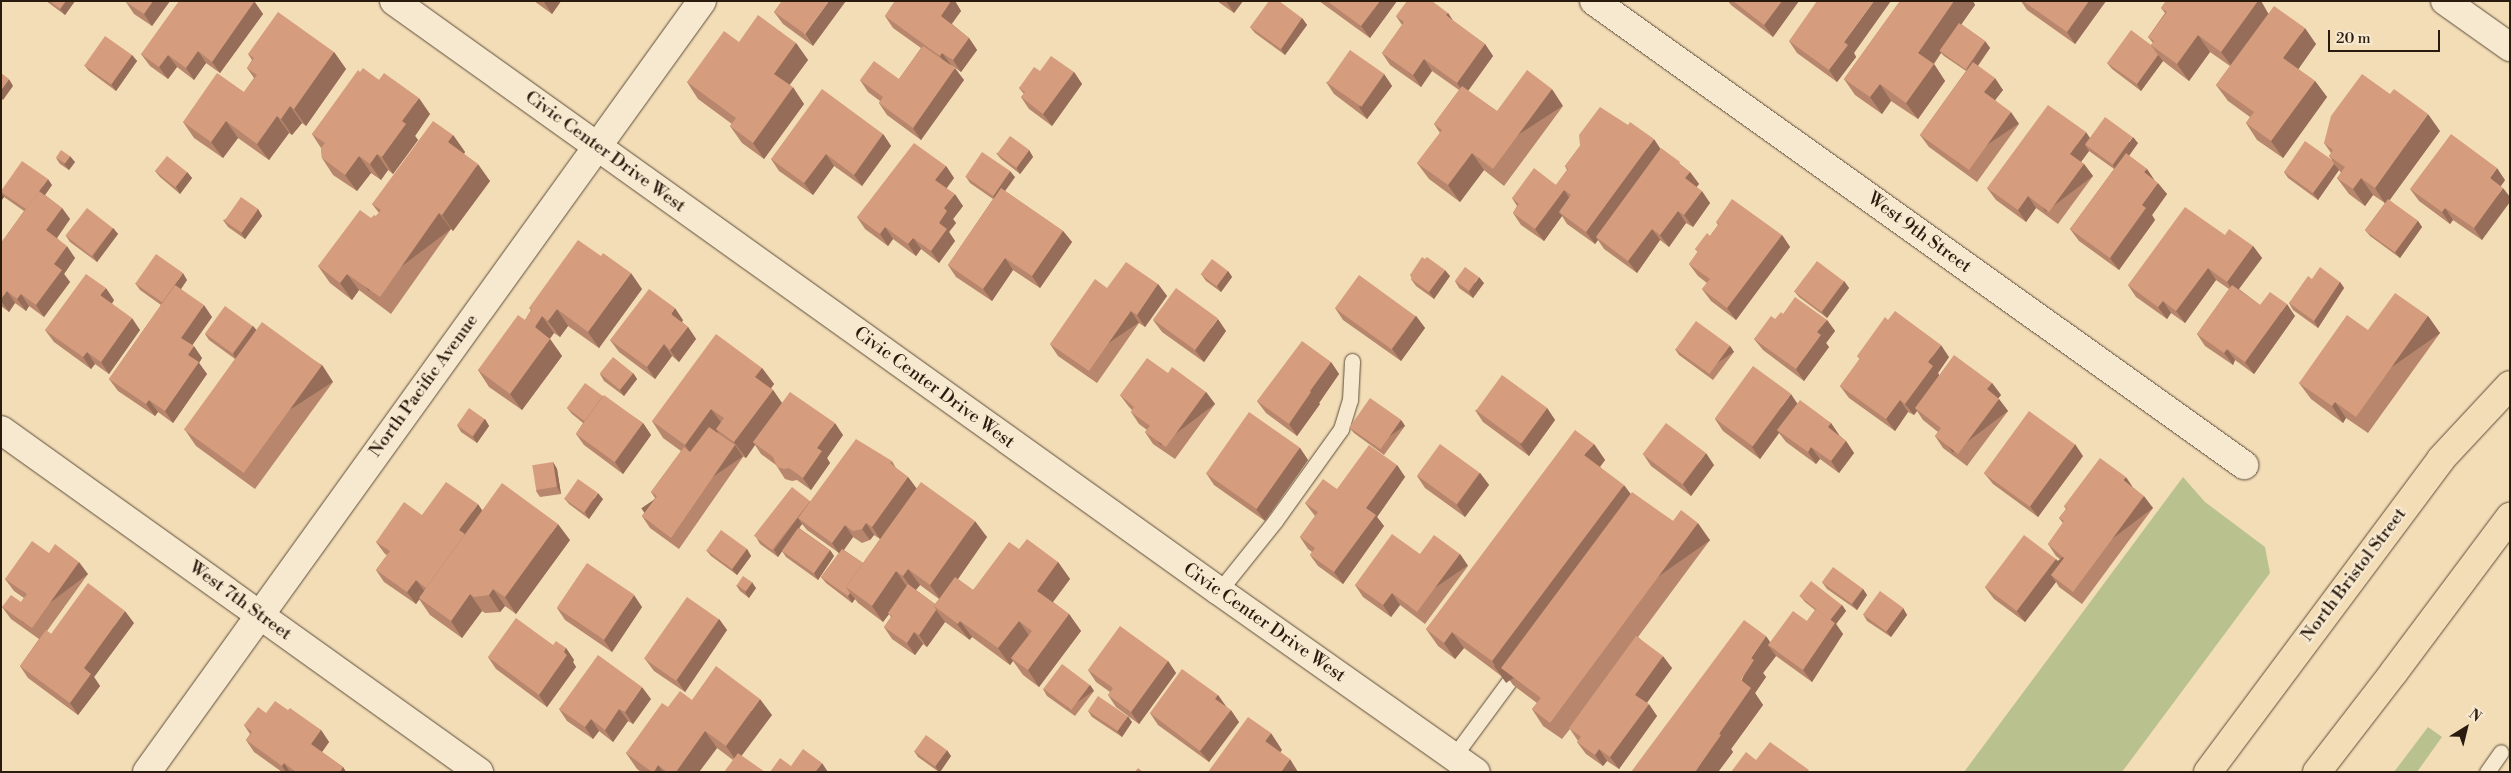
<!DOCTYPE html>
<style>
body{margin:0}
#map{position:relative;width:2511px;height:773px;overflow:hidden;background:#f3ddb7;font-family:"Libre Bodoni",serif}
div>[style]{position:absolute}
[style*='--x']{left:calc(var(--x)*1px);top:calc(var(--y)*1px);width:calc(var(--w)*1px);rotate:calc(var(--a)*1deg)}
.green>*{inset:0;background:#b9c18f}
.roads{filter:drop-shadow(0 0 1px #5c4c39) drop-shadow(0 0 1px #5c4c39)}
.lane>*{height:15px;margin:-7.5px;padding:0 7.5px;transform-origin:7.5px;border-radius:7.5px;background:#f7e9d0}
.street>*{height:28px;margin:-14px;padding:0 14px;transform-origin:14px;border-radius:14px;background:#f7e9d0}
.secondary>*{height:28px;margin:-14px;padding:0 14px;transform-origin:14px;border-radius:14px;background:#f7e9d0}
.primary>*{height:28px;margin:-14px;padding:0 14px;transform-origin:14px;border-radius:14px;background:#f3ddb7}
.wall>*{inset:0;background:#b7866c}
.shaded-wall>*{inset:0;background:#956d58;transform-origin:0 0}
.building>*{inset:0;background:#d59c7d;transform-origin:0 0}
span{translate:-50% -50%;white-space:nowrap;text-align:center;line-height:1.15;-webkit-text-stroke:4.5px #f7e9d0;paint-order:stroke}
.street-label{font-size:18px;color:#2a1b0f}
.frame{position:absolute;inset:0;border:2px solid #2a1b0f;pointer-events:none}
.north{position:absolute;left:2441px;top:703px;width:50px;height:50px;-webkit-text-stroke:4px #f7e9d0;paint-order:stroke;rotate:36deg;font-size:14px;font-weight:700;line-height:20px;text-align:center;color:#2a1b0f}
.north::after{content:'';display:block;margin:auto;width:18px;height:22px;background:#2a1b0f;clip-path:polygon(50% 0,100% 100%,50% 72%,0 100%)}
.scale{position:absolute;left:2328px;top:30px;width:112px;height:22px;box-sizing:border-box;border:2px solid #2a1b0f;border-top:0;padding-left:6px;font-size:15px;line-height:18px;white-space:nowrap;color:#2a1b0f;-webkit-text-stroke:4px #f7e9d0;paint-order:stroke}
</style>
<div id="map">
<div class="green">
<i style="clip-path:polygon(2183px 477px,2205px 502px,2265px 547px,2270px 573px,2122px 772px,1964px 772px)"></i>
<i style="clip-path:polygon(2428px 727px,2442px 737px,2417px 772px,2394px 772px)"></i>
</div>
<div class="roads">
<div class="lane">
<i style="--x:1219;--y:591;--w:90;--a:-51.3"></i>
<i style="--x:1275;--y:521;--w:113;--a:-54.3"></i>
<i style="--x:1341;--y:429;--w:30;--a:-73"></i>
<i style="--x:1350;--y:400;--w:39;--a:-87"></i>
<i style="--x:1454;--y:756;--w:113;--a:-53.6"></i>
<i style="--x:2487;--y:772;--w:24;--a:-55"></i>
</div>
<div class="street">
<i style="--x:1594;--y:1;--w:799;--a:35.52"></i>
<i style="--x:2445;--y:1;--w:80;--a:35.3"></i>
<i style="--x:1;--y:430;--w:588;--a:35.58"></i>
<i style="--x:147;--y:772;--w:950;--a:-54.25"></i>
</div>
<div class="secondary">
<i style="--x:394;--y:1;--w:1014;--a:35.57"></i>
<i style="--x:1219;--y:591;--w:314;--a:35.2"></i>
</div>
<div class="primary">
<i style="--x:2208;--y:772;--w:390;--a:-53.3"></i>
<i style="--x:2441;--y:459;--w:101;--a:-47"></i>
<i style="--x:2317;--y:772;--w:126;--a:-52.4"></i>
<i style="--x:2394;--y:672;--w:194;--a:-53.2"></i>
</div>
</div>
<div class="wall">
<i style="clip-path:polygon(46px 1px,75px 1px,65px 15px)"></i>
<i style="clip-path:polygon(170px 1px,152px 26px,134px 14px,126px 2px)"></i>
<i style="clip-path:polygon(254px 1px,263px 14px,220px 73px,206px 63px,194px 80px,177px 67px,168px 79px,150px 66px,141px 54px)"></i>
<i style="clip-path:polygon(534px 1px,561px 1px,552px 14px)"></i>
<i style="clip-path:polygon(782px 1px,813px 46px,783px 24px,774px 12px)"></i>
<i style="clip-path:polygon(895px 1px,955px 1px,961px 11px,952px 24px,969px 38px,977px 50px,961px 72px,951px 65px,964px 80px,921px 140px,887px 115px,879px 103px,880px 101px,868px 92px,860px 80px,899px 79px,921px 48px,893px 28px,885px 16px)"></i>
<i style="clip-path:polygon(1217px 1px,1243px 1px,1234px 13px)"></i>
<i style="clip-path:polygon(1319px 1px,1397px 1px,1370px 38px)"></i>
<i style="clip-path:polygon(1728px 1px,1799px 1px,1773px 37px,1731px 5px)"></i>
<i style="clip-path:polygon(1900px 1px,1973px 1px,1975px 5px,1961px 24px,1985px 41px,1990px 48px,1978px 66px,2003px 90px,1995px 100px,2019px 124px,1977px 182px,1929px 147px,1920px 135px,1966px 71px,1944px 56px,1941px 53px,1934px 64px,1945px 81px,1918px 119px,1891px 101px,1882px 114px,1855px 95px,1844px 79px)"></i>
<i style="clip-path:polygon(2021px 1px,2106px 1px,2075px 44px,2027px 10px)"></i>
<i style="clip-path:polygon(2166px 1px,2261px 1px,2268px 13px,2316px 44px,2298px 69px,2315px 81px,2327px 97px,2283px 158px,2257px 140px,2246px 123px,2250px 117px,2228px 101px,2216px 85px,2230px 66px,2210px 52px,2189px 81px,2163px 61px,2141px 91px,2112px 69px,2107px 63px,2151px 45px,2153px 43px,2148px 37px,2165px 13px,2161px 8px)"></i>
<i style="clip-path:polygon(1448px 13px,1453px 21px,1485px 44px,1493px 56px,1468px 91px,1497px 111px,1563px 106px,1504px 186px,1484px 170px,1460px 202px,1429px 179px,1417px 163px,1440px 133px,1434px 124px,1459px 90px,1432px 71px,1421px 87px,1390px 65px,1382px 53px,1402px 25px,1396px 16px)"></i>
<i style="clip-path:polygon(1302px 18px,1307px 25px,1285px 55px,1255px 33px,1250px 27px)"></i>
<i style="clip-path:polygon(1789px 41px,1854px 53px,1856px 57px,1837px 82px,1797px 53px)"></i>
<i style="clip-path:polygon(739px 42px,796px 43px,808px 60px,789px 85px,804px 104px,764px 159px,742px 143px,730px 126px,732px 124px,698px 99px,687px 82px)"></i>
<i style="clip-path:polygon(334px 52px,346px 69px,306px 126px,302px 123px,292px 135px,289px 133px,269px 160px,238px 138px,223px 158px,194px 138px,183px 122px,244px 92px,254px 78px,247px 68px,252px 60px,248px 54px)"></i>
<i style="clip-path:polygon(132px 55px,137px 61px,116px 91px,89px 71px,84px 65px)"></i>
<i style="clip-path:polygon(1040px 71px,1074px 72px,1082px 84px,1052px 126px,1029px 109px,1021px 97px,1024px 94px,1019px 88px)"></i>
<i style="clip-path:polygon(360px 72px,379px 80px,430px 114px,415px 136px,418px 140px,393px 174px,388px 170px,381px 180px,371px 173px,357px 191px,333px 175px,322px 158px,321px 148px,312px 134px)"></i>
<i style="clip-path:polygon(1384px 74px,1392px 86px,1367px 119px,1334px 94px,1326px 82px)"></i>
<i style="clip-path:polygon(2440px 131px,2389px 201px,2418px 221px,2422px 227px,2400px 258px,2370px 236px,2365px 230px,2385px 203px,2373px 195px,2365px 206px,2349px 194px,2337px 178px,2341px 173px,2339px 170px,2318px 200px,2288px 178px,2284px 172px,2332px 160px,2329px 156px,2331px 153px,2324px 143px)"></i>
<i style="clip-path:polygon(883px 134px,891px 146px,862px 186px,834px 166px,813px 195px,779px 171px,771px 159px)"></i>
<i style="clip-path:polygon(453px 135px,465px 152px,464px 154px,490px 181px,453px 231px,451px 229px,391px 314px,359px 290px,352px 300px,330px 283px,318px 266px,371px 218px,376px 216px,379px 213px,372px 204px)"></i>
<i style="clip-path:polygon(2091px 138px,2138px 143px,2129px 156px,2147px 169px,2154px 180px,2167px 194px,2152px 215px,2155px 220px,2119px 270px,2079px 241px,2070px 229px,2114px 169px,2089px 151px,2081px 162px,2084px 164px,2093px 176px,2058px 224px,2036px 208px,2026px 222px,1996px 200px,1987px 188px)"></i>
<i style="clip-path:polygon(1580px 146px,1661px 149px,1690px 172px,1699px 184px,1696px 187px,1710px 203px,1693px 227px,1686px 223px,1669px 247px,1660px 240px,1637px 273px,1604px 249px,1598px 240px,1595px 244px,1567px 224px,1562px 216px,1544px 241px,1521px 225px,1513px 213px,1517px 206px,1512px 198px,1556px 185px,1567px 170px,1565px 166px)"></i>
<i style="clip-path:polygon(1029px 150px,1033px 157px,1020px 174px,1001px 159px,996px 153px)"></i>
<i style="clip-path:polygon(56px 158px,75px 162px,69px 170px,60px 164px)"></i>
<i style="clip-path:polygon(946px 166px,954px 178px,946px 188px,963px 206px,953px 219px,956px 223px,949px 232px,955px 241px,939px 263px,921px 249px,916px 256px,893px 239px,888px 246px,865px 229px,857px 217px)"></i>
<i style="clip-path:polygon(155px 171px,187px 172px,192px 178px,180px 194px,160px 177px)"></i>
<i style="clip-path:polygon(966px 177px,1015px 177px,1005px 191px,1063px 231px,1072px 242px,1040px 288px,1013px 270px,992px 301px,956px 277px,948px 265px,993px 199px,970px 183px)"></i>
<i style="clip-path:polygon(2505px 180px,2501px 186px,2482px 240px,2453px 220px,2450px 224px,2419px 201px,2410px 189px)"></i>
<i style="clip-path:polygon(52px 185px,45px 195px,62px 208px,70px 219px,57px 238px,75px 258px,64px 274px,70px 282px,44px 317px,29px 306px,26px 311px,15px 303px,9px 312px,1px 306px,1px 243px,24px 211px,4px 197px,1px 201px,1px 190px)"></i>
<i style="clip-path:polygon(258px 209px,262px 216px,245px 239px,228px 227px,223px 220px)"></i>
<i style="clip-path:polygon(1716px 222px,1782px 235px,1790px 247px,1736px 320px,1711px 301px,1702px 289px,1707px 283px,1698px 276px,1689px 264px,1698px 252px,1695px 249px,1710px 236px,1718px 225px)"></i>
<i style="clip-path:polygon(113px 228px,118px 234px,97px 262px,70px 242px,66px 236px)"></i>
<i style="clip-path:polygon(2225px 235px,2253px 246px,2262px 258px,2239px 289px,2260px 305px,2295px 316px,2254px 374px,2235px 360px,2233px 365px,2205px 346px,2197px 334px,2229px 289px,2216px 280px,2185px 323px,2171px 313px,2167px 319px,2136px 297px,2128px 285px)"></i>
<i style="clip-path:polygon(1228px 271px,1232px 277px,1221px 292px,1206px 281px,1201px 274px)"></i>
<i style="clip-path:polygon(1410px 275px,1450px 276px,1434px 299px,1416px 286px,1411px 279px,1412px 278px)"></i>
<i style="clip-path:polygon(2312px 279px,2340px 282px,2344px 288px,2318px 328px,2293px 310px,2289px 303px)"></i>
<i style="clip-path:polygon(187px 280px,181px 289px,212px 317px,192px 345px,202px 358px,199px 363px,207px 374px,173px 423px,158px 412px,155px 416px,118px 391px,109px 379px,161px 305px,140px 290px,135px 283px)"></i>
<i style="clip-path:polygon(1455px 281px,1484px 283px,1473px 298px,1459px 288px)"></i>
<i style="clip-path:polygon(1844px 281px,1849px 288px,1827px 318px,1799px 297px,1794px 291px)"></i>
<i style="clip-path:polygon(1158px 284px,1167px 296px,1145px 327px,1139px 323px,1097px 383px,1058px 356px,1050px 344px,1107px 288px)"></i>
<i style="clip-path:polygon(642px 289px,599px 348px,568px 326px,560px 337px,554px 333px,550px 339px,562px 356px,522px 410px,489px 387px,478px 370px,525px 320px,531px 310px,529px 308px)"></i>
<i style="clip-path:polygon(114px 300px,112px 304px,140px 330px,109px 374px,95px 364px,91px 369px,54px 342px,45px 330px)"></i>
<i style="clip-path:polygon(1335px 308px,1416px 316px,1425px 328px,1401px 361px,1343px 320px)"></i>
<i style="clip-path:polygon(1783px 314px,1827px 320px,1835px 331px,1826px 343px,1829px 347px,1804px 381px,1763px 350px,1754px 339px)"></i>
<i style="clip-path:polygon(2428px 316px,2440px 333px,2368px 433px,2346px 418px,2343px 423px,2311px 399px,2299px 383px,2368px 330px)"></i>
<i style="clip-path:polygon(683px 320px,682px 322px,688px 327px,696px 339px,679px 362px,672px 356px,655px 379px,619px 352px,610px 340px)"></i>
<i style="clip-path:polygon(1153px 320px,1226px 331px,1204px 362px,1162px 332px)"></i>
<i style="clip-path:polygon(253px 326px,256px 330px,322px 365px,333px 382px,255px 489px,196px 446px,185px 430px,235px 359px,209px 340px,205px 334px)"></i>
<i style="clip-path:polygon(1730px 346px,1734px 352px,1713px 380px,1679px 355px,1675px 349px)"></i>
<i style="clip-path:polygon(1857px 356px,1949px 357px,1938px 373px,1939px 376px,1992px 383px,2001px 395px,1998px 398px,2008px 411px,1967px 466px,1943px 448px,1935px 436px,1938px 432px,1923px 420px,1917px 411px,1914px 415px,1908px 412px,1895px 431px,1849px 398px,1840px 386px,1860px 359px)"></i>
<i style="clip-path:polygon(1331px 362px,1339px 374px,1319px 403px,1320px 404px,1297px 436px,1266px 413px,1257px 401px)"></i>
<i style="clip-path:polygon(762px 368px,774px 384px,771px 388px,773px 390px,782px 403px,843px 435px,827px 458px,830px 463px,811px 490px,797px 480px,792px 481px,785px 479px,776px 465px,761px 454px,755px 445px,746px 458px,742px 456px,743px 457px,679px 549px,650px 528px,642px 516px,655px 498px,651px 492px,681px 451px,663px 438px,652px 421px)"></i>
<i style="clip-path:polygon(633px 373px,637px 379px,624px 396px,604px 381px,600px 374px)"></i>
<i style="clip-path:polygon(1206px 392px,1215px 404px,1175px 459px,1153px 444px,1145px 432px,1147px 430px,1139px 424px,1131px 412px,1132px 410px,1129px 407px,1120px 395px)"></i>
<i style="clip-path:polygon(603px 396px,643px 423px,651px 435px,623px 474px,584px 445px,576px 434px,583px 423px,572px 414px,567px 408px)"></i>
<i style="clip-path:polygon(1797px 404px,1831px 423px,1839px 435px,1846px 441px,1854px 453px,1839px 473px,1820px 459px,1816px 464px,1786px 442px,1779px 433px,1760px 459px,1723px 431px,1715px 419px)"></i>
<i style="clip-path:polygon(1547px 408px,1555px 420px,1529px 456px,1483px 422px,1475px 410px)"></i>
<i style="clip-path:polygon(485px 419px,489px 426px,477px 443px,461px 432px,457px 425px)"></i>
<i style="clip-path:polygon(1401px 420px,1405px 426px,1384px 455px,1354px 433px,1349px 427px)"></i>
<i style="clip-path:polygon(1594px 444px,1605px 460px,1600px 467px,1630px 494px,1673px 521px,1710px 540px,1638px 637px,1672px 668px,1646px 703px,1657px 716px,1619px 769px,1607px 761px,1603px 766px,1586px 754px,1577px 742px,1578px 741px,1570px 729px,1562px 739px,1543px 726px,1532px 709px,1537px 703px,1513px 685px,1506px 675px,1504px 678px,1464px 648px,1455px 659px,1438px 646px,1426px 629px)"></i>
<i style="clip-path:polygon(1300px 448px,1308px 460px,1265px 521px,1214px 485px,1206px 473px)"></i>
<i style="clip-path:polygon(1643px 454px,1714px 465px,1691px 496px,1651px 466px)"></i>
<i style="clip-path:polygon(2083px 456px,2038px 517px,1993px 484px,1984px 473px)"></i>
<i style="clip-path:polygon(evenodd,892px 461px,896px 468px,908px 477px,916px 488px,987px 537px,958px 579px,973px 590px,1019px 549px,1058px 562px,1070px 579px,1053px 602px,1069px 614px,1081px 631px,1039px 687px,1023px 675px,1013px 661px,1010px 665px,972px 637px,970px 640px,945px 622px,927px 647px,923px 644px,915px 655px,892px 639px,884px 627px,891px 617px,889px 614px,883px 622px,858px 603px,855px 599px,852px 603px,826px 583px,821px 577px,839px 553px,807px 530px,802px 524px,799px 528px,830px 550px,834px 556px,818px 580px,786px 557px,782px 551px,778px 557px,760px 544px,756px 537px,811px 501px,892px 461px,874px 535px,880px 539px,863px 563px,844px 550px,853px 537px,862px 543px,870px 540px,874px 535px,892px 461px,920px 585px,939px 599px,935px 604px,916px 590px,920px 585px)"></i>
<i style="clip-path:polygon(553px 462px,557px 469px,561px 494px,540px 497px,536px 491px)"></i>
<i style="clip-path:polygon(1397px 465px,1405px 477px,1377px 517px,1384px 526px,1343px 584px,1318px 566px,1310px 555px,1312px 552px,1308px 549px,1300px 537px,1315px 516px,1305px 503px,1337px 489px)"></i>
<i style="clip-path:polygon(1480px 473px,1489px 485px,1465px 517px,1425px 488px,1417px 476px)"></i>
<i style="clip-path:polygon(2134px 488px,2153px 508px,2082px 604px,2059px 587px,2056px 582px,2025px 622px,1994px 599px,1985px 587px,2056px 559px,2060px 563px,2062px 561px,2056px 556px,2048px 544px,2063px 523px,2059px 518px,2066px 509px,2064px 506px)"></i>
<i style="clip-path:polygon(564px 498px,603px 499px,589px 519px,569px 504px)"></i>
<i style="clip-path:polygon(482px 511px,570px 540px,516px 614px,505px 606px,500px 612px,485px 613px,482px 611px,462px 638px,430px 615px,419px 599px,416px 604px,384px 582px,376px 570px,387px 555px,385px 554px,376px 542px,422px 515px)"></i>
<i style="clip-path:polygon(747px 549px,751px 556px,737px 575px,711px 556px,706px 550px)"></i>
<i style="clip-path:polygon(49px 553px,88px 574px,47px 631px,51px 634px,134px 623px,94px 677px,100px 686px,78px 715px,28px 678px,20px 666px,39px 639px,11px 619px,2px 607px,21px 602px,24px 598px,14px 591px,5px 579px)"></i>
<i style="clip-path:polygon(1420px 554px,1460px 554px,1468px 566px,1425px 624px,1400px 605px,1391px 617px,1363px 597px,1355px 585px)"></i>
<i style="clip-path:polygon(1822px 582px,1863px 589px,1867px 595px,1857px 610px,1827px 589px)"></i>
<i style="clip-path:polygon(736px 585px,756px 588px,749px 598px,740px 591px)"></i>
<i style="clip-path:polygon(1800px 596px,1842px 605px,1846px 611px,1836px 624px,1843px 634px,1812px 682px,1776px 656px,1763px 673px,1766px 677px,1755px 693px,1763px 705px,1731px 749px,1733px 752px,1718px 772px,1771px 642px,1807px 621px,1815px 610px,1805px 602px)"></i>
<i style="clip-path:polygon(642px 607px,612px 652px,565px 620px,557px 608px)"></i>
<i style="clip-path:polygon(1903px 608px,1907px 615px,1891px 637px,1867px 621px,1863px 614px)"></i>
<i style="clip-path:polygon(719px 619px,727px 630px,685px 692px,654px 671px,645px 659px)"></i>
<i style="clip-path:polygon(553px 645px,566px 648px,574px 660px,573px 662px,576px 667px,547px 707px,496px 669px,488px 657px)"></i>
<i style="clip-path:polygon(1168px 661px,1176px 673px,1139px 724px,1116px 707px,1108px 695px,1110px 692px,1096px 682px,1088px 670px)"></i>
<i style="clip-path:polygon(1090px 685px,1094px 691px,1075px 716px,1047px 696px,1043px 689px)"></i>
<i style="clip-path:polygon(1218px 695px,1226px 706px,1239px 722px,1209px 762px,1158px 725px,1150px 713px)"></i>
<i style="clip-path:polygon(651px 699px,633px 724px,628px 721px,613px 742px,599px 731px,593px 739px,567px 721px,559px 709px)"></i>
<i style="clip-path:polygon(692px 700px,772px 715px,733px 760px,717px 748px,699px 772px,641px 772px,637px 769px,626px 753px,668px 707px)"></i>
<i style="clip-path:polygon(288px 710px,321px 730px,329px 742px,322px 752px,343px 767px,346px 772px,282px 772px,254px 752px,246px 740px,250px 734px,244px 725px,266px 713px)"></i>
<i style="clip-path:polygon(1088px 711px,1132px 722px,1122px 737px,1092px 717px)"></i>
<i style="clip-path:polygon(914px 751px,951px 756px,940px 772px,939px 772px,918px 757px)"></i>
</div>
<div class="shaded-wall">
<i style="clip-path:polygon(66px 1px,75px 1px,65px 15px,60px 9px)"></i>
<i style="clip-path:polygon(153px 1px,170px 1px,152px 26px,144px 14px)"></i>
<i style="clip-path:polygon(251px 1px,254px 1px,263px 14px,220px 73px,212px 62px)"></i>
<i style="clip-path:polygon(544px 1px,561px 1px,552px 14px,544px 2px)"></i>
<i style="clip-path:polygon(829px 1px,846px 1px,813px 46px,805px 34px)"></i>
<i style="clip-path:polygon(951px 1px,955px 1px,961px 11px,949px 27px,941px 16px)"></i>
<i style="clip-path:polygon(1226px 1px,1243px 1px,1234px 13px)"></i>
<i style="clip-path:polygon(1380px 1px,1397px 1px,1370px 38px,1361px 26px)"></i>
<i style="clip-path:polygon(1782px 1px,1799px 1px,1773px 37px,1764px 25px)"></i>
<i style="clip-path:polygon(1874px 1px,1891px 1px,1854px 53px,1856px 57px,1837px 82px,1829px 70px,1844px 42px)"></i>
<i style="clip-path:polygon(1954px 1px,1973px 1px,1975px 5px,1942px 52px,1939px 50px,1941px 53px,1930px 69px,1918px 53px)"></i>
<i style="clip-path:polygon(2089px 1px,2106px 1px,2075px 44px,2067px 32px)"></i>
<i style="clip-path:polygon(2255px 1px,2261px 1px,2270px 17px,2233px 68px,2221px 52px)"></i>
<i style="clip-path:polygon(1448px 13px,1456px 25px,1446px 15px)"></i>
<i style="clip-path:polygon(1302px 18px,1307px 25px,1285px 55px,1281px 49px)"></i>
<i style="clip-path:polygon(2305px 28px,2316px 44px,2295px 74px,2283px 58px)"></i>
<i style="clip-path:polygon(2198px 35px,2210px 52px,2189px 81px,2177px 64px)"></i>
<i style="clip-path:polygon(969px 38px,977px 50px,961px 72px,953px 60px)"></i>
<i style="clip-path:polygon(1985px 41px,1990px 48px,1971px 75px,1967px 69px)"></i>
<i style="clip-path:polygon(796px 43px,808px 60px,786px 90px,774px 74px)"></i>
<i style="clip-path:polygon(1485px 44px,1493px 56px,1465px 95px,1457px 83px)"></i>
<i style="clip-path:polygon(198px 51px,206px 63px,194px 80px,186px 68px)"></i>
<i style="clip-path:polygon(334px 52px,346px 69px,306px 126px,294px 109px)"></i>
<i style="clip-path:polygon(942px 53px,951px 65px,948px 68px,940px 56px)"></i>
<i style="clip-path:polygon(132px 55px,137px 61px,116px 91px,111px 84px)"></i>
<i style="clip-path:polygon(168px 55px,177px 67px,168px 79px,159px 67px)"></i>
<i style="clip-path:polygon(2158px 55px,2163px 61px,2141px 91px,2137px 84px)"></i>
<i style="clip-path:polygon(1424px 59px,1432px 71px,1421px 87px,1413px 75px)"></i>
<i style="clip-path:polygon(1934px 64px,1945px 81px,1918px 119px,1906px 103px)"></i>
<i style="clip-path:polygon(955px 68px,964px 80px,921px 140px,913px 128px)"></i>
<i style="clip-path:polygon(1074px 72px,1082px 84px,1052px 126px,1043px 114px)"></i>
<i style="clip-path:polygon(1384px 74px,1392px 86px,1367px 119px,1359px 107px)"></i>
<i style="clip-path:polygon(1995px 78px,2003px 90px,1992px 104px,1984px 92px)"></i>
<i style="clip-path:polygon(9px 79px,13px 86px,3px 100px,1px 98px,1px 90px)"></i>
<i style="clip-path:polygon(2315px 81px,2327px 97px,2283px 158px,2271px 141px)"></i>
<i style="clip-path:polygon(1880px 84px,1891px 101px,1882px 114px,1870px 97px)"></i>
<i style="clip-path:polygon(793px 87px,804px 104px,764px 159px,753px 143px)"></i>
<i style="left:1552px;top:89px;width:20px;height:99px;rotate:57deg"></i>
<i style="clip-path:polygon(419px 98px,430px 114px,415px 136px,418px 140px,393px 174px,382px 157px,402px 121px)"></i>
<i style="clip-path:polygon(290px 106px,302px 123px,292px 135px,281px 119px)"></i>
<i style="left:2011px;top:112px;width:14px;height:72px;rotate:56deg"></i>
<i style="clip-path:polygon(2428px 114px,2440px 131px,2386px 205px,2375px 188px)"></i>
<i style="clip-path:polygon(277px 116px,289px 133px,269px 160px,257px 144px)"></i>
<i style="clip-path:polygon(226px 121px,238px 138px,223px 158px,211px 142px)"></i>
<i style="clip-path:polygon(2086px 132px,2094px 144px,2085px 145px,2089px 151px,2078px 166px,2070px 154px)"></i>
<i style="clip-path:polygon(883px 134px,891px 146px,862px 186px,854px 175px)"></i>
<i style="clip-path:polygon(453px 135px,465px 152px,460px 159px,448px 142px)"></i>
<i style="clip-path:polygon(2133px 137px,2138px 143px,2117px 172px,2113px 165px)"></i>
<i style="clip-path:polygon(1654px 139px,1662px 151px,1596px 237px,1598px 240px,1595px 244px,1586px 232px)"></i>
<i style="clip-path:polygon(1029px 150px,1033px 157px,1020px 174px,1016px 167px)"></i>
<i style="clip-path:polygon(1472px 153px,1484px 170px,1460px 202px,1448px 185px)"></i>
<i style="clip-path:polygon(377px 154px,388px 170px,381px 180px,370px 164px)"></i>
<i style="clip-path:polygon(826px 154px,834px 166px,813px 195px,804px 183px)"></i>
<i style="clip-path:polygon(70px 156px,75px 162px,69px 170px,64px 164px)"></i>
<i style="clip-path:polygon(359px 156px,371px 173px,357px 191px,345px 175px)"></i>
<i style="clip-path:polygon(478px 164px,490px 181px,453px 231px,442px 215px)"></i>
<i style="left:2084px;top:164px;width:15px;height:59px;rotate:53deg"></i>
<i style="clip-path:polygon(2334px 164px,2339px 170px,2318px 200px,2313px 193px)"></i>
<i style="clip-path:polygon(946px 166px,954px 178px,944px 192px,935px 180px)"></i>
<i style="clip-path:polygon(2497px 168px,2505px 180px,2498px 190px,2490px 178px)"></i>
<i style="clip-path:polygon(2147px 169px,2155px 181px,2144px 172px)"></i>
<i style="clip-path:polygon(1010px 171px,1015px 177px,997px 202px,993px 196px)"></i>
<i style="clip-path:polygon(187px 172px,192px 178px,180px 194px,176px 187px)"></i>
<i style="clip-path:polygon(1690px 172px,1699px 184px,1694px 190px,1685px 178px)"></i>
<i style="clip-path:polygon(2361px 178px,2373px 195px,2365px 206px,2353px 189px)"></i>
<i style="clip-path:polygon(48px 179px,52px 185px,30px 216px,26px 209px)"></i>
<i style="clip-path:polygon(2158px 183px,2167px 194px,2152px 215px,2155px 220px,2119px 270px,2110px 258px,2142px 205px)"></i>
<i style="clip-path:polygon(2503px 188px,2510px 197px,2510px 202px,2482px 240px,2474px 228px)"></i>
<i style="clip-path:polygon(1564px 190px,1572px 202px,1559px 212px,1562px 216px,1544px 241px,1535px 229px)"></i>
<i style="clip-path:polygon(1702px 191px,1710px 203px,1693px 227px,1684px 215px)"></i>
<i style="clip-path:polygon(1px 193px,4px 197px,1px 201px)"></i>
<i style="clip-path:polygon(955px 194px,963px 206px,953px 219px,956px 223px,949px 232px,955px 241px,939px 263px,931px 251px,944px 208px)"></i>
<i style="clip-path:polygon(2028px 196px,2036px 208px,2026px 222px,2018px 210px)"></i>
<i style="clip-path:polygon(62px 208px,70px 219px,54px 242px,46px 230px)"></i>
<i style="clip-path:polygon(2445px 208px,2453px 220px,2450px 224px,2442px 212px)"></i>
<i style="clip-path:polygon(258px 209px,262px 216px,245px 239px,241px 233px)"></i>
<i style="clip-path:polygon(1678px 211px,1686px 223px,1669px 247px,1660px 235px)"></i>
<i style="left:439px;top:213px;width:20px;height:103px;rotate:53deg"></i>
<i style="clip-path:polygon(2418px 221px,2422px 227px,2400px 258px,2395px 252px)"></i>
<i style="clip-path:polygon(885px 227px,893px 239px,888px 246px,880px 234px)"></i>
<i style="clip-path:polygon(113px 228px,118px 234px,97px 262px,93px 256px)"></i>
<i style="clip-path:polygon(1652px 229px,1660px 240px,1637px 273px,1628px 261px)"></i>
<i style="clip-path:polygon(1063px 231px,1072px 242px,1040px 288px,1032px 276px)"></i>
<i style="clip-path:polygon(1782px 235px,1790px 247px,1736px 320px,1727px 308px)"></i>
<i style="clip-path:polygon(913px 238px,921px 249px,916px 256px,908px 244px)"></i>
<i style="clip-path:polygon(67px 246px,75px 258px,64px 274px,70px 282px,44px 317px,36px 305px,54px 264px)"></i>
<i style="clip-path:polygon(2253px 246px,2262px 258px,2235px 294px,2227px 282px)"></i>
<i style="clip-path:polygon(1005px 258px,1013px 270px,992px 301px,983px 289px)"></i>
<i style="clip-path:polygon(2208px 268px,2216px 280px,2185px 323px,2176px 311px)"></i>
<i style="clip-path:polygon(1445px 270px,1450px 276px,1434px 299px,1429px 292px)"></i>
<i style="clip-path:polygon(1228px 271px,1232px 277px,1221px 292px,1217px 286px)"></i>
<i style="clip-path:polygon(183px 273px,187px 280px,167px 309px,162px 303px)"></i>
<i style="clip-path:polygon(631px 273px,642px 289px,599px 348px,588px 332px)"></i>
<i style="clip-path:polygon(347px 274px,359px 290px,352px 300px,340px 283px)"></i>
<i style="clip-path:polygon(1479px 277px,1484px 283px,1473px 298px,1469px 292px)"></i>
<i style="clip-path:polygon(1844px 281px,1849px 288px,1827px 318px,1822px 312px)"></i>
<i style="clip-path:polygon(2340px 282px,2344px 288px,2318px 328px,2314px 321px)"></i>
<i style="clip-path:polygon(1158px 284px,1167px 296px,1145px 327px,1137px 315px)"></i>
<i style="clip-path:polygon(106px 288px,114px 300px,109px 307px,100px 295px)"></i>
<i style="clip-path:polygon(7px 291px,15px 303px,9px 312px,1px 301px,1px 299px)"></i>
<i style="clip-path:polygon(21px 294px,29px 306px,26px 311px,17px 299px)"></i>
<i style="clip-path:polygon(2163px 301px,2171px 313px,2167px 319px,2158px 307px)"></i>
<i style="clip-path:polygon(2287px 304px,2295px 316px,2254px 374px,2245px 362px)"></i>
<i style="clip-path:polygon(204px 305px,212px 317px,189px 350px,181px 338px)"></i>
<i style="clip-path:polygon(675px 308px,683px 320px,679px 326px,671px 314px)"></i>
<i style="clip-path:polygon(557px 309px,568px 326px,560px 337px,548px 321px)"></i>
<i style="left:1131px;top:311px;width:14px;height:73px;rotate:56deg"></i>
<i style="clip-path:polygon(542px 316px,554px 333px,546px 343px,535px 327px)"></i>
<i style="clip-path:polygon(1416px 316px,1425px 328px,1401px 361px,1392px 349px)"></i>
<i style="left:2428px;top:316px;width:21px;height:124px;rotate:55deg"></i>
<i style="clip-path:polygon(132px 318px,140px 330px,109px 374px,101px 362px)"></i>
<i style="clip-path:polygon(1218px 319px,1226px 331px,1204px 362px,1195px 350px)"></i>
<i style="clip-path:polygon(1827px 320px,1835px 331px,1826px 343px,1829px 347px,1804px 381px,1796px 369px,1817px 332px)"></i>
<i style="clip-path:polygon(253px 326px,258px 332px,237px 361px,233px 354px)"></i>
<i style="clip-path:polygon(688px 327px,696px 339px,679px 362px,670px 350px)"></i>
<i style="clip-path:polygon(550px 339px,562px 356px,522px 410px,510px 394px)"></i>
<i style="clip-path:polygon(664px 344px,672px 356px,655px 379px,647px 367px)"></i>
<i style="clip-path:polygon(1941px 345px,1949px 357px,1938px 373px,1941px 378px,1915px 408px,1917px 411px,1914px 415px,1905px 404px,1928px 362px)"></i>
<i style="clip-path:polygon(194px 346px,202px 358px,199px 363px,207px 374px,173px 423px,165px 411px,188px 355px)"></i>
<i style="left:1730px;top:346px;width:7px;height:35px;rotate:56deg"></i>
<i style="clip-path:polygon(2227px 349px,2235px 360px,2233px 365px,2224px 353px)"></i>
<i style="clip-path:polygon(87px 352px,95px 364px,91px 369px,83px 357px)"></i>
<i style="clip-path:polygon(1331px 362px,1339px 374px,1319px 403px,1320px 404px,1297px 436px,1289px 424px,1310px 391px)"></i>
<i style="left:322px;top:365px;width:20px;height:133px;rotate:57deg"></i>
<i style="clip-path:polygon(762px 368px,774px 384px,767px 394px,755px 377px)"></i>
<i style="clip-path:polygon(633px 373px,637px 379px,624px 396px,620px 390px)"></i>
<i style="clip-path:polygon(1992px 383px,2001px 395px,1996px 401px,1987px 389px)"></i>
<i style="clip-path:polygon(773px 390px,784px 406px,753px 442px,755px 445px,746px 458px,734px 442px)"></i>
<i style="left:1206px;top:392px;width:15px;height:68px;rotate:53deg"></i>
<i style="clip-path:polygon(1791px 394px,1799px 406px,1777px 430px,1779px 433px,1760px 459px,1752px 447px)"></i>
<i style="left:1999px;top:399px;width:15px;height:69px;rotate:53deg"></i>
<i style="clip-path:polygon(149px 400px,158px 412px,155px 416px,146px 404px)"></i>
<i style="clip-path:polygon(1900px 400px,1908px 412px,1895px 431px,1886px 419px)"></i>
<i style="clip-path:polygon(2335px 402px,2346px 418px,2343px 423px,2332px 406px)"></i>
<i style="clip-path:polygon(1547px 408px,1555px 420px,1529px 456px,1520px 444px)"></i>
<i style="clip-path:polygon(711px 409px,723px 425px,716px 429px,718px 432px,696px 462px,685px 445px)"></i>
<i style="clip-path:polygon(485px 419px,489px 426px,477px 443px,473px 437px)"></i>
<i style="left:1401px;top:420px;width:7px;height:36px;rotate:56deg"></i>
<i style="clip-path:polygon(643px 423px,651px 435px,623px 474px,615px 462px)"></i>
<i style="clip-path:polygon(835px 423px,843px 435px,827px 458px,830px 463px,811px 490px,803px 478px,817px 448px)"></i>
<i style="clip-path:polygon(1831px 423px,1839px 435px,1836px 439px,1828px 427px)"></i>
<i style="clip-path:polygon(1846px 441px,1854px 453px,1839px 473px,1831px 461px)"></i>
<i style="clip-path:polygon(1594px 444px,1605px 460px,1596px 472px,1584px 455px)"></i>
<i style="clip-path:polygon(2075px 444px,2083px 456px,2038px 517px,2030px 506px)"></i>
<i style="left:735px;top:445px;width:14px;height:113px;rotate:56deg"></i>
<i style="clip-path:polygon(1811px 447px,1820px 459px,1816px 464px,1808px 452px)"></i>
<i style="clip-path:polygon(1300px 448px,1308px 460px,1265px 521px,1256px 509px)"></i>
<i style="clip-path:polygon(1706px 453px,1714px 465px,1691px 496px,1683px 484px)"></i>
<i style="clip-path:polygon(553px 462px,557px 469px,561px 494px,557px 487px)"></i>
<i style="clip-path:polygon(1397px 465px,1405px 477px,1377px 517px,1384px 526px,1343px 584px,1334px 572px,1366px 508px)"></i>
<i style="clip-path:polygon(1480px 473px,1489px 485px,1465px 517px,1457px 505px)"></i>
<i style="clip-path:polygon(908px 477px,917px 489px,880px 539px,872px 527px)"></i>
<i style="clip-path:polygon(2126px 477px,2134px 489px,2123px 480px)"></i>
<i style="clip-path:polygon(1624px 485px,1636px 501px,1501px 668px,1506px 675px,1504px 678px,1492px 661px)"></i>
<i style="clip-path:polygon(598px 493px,603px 499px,589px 519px,585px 512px)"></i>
<i style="left:2144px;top:496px;width:15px;height:119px;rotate:53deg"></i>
<i style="clip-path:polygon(810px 501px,815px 507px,798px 518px,802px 524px,778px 557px,774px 550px)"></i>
<i style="clip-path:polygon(478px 504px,486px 516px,469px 539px,459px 530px)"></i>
<i style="clip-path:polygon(975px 521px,987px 537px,942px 602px,930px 585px)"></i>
<i style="clip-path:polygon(866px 523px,874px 535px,870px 540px,862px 529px)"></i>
<i style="left:1698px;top:523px;width:21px;height:249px;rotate:55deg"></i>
<i style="clip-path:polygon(558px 524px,570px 540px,516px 614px,505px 597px)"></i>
<i style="clip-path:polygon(845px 525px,853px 537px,840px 555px,832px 543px)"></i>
<i style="clip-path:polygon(747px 549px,751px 556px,737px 575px,732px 569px)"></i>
<i style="clip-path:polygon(830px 550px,834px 556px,818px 580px,814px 573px)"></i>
<i style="left:1460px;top:554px;width:14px;height:72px;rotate:56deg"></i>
<i style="clip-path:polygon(2056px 559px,2064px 571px,2051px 575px,2056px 582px,2025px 622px,2016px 610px)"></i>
<i style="left:79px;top:562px;width:15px;height:81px;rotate:53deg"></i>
<i style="clip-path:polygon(1058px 562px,1070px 579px,1049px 607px,1037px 591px)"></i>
<i style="clip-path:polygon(908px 569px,920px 585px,914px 592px,903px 576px)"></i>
<i style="clip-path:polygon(896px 571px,908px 588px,888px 613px,889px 614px,883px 622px,872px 606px)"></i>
<i style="clip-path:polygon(416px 580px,425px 592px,416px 604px,407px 592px)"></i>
<i style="clip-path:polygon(752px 582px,756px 588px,749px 598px,745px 592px)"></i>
<i style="clip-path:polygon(493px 589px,505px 606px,500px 612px,489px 595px)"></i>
<i style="clip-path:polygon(1863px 589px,1867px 595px,1857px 610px,1852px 604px)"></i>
<i style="clip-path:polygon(850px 593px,855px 599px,852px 603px,848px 596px)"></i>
<i style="clip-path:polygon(1392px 593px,1400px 605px,1391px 617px,1383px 605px)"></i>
<i style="clip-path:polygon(470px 594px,482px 611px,462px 638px,451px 621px)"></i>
<i style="clip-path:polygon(634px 595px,642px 607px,612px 652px,604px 640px)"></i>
<i style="clip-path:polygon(1842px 605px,1846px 611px,1836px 624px,1843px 634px,1812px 682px,1803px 670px,1831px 619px)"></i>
<i style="clip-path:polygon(1903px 608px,1907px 615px,1891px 637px,1886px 631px)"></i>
<i style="clip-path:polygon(936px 610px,945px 622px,927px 647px,919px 635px)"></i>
<i style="clip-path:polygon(125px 611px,134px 623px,94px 677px,100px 686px,78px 715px,70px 703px,84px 668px)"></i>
<i style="clip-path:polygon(1069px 614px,1081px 631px,1039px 687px,1028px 670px)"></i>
<i style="clip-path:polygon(719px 619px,727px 630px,685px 692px,677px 680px)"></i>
<i style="left:960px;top:621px;width:20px;height:4px;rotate:53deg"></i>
<i style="clip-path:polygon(1019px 621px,1030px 637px,1011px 658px,1013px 661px,1010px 665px,998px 648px)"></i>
<i style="clip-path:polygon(914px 632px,923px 644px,915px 655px,907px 643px)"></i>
<i style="clip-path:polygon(1452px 632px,1464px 648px,1455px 659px,1444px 643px)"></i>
<i style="clip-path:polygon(1766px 636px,1777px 652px,1768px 645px,1776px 656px,1763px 673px,1766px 677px,1755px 693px,1763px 705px,1731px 749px,1733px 752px,1718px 772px,1695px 772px,1719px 734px,1751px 658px)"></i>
<i style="clip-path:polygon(566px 648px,574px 660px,573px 662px,576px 667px,547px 707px,539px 695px)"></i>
<i style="clip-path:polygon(1663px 656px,1672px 668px,1644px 707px,1635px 695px)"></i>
<i style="clip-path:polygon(1168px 661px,1176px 673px,1139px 724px,1131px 712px)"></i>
<i style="left:1090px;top:685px;width:7px;height:31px;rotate:56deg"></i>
<i style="clip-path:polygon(642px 687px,651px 699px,633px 724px,625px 712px)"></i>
<i style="clip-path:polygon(1218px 695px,1226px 707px,1215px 699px)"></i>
<i style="clip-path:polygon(760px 699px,772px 715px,737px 762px,726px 746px)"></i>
<i style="clip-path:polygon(1649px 704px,1657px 716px,1619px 769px,1610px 757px)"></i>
<i style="clip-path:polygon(619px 709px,628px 721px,613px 742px,605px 730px)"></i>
<i style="clip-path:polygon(1231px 710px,1239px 722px,1209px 762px,1200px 751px)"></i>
<i style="clip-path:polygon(1128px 716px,1132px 722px,1122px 737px,1117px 731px)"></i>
<i style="clip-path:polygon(591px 719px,599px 731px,593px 739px,585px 727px)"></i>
<i style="clip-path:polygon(321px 730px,329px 742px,319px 756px,311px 744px)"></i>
<i style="clip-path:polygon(705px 731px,717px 748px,699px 772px,676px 772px)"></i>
<i style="clip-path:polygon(1271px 733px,1282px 750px,1276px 758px,1265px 741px)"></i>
<i style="clip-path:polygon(1599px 749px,1607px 761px,1603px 766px,1595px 755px)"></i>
<i style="clip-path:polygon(947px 750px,951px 756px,940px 772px,939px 772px,935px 766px)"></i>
<i style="clip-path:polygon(1290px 759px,1298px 772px,1281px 772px)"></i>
<i style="clip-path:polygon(284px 763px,290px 772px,286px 772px,282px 766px)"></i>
<i style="clip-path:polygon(822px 763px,828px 772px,815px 772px)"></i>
<i style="clip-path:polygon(658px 765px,663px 772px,654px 772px)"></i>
<i style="clip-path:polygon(343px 767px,346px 772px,340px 772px)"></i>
</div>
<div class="building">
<i style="clip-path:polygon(50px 1px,66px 1px,60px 9px)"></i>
<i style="clip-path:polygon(126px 1px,153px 1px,144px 14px,126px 2px)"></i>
<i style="clip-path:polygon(179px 1px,253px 1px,254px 2px,212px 62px,198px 51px,186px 68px,168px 55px,159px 67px,141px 54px)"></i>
<i style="clip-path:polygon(782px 1px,829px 1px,805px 34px,774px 12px)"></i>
<i style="clip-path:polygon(895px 1px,951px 1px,941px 16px,969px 38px,953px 60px,942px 53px,940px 56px,885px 16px)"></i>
<i style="clip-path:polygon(1269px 1px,1279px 1px,1302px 18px,1281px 49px,1250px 27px)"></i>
<i style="clip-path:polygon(1327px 1px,1380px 1px,1361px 26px)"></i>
<i style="clip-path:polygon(1407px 1px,1432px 1px,1448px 13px,1446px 15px,1485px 44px,1457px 83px,1424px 59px,1413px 75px,1382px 53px,1404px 22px,1396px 16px)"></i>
<i style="clip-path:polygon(1733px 1px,1782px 1px,1764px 25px)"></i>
<i style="clip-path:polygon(1817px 1px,1874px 1px,1844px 42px,1848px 45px,1829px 70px,1789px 41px)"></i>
<i style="clip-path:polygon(1900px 1px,1954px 1px,1918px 53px,1934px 64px,1906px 103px,1880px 84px,1870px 97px,1844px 79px)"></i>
<i style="clip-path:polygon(2023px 1px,2089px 1px,2067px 32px)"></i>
<i style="clip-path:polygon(2166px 1px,2258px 1px,2221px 52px,2198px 35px,2177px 64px,2151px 45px,2154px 41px,2148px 37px,2167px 12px,2161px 8px)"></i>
<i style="clip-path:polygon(2274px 6px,2305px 28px,2283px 58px,2315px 81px,2271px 141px,2246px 123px,2254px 112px,2216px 85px)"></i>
<i style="clip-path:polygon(278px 12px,334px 52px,294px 109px,290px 106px,281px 119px,277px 116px,257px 144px,226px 121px,211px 142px,183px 122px,217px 73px,244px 92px,257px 75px,247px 68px,254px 58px,248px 54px)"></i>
<i style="clip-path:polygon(758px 15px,796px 43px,774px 74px,793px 87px,753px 143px,730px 126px,736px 118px,687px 82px,724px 31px,739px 42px)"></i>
<i style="left:1959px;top:23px;width:32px;height:34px;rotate:35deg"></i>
<i style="clip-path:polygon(2131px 30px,2151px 45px,2158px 55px,2137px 84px,2107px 63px)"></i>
<i style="left:105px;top:36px;width:33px;height:36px;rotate:35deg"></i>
<i style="clip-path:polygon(923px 46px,955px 68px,913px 128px,879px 103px,883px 97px,860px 80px,874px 61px,899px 79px)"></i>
<i style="left:1350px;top:50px;width:42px;height:40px;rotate:35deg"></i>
<i style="clip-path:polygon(1051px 56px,1074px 72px,1043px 114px,1021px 97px,1025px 92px,1019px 88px,1034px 67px,1040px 71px)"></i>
<i style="clip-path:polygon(1973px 62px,1995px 78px,1984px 92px,2011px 112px,1969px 170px,1920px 135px)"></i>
<i style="clip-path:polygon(363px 68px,379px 80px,384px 73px,419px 98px,402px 121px,406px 124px,382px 157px,377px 154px,370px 164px,359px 156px,345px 175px,322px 158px,321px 148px,325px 143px,312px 134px,358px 70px,360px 72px)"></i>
<i style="clip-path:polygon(1527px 70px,1552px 89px,1493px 169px,1472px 153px,1448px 185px,1417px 163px,1442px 130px,1434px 124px,1462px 86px,1497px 111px)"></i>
<i style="clip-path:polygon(1px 73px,9px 79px,1px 90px)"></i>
<i style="clip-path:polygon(2362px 74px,2390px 94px,2394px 89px,2428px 114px,2375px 188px,2361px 178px,2353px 189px,2337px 178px,2345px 167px,2329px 156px,2333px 150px,2324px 143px,2331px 116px)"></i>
<i style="clip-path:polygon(822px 89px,883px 134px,854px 175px,826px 154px,804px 183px,771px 159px)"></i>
<i style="clip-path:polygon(2048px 105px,2086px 132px,2070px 154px,2084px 164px,2049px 212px,2028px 196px,2018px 210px,1987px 188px)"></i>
<i style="clip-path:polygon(1600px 107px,1628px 125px,1630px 122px,1654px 139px,1586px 232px,1559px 212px,1571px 195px,1564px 190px,1535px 229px,1513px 213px,1519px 204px,1512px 198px,1534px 168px,1556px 185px,1568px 169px,1565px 166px,1580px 146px,1579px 135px)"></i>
<i style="left:2105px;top:117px;width:34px;height:34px;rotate:36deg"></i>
<i style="clip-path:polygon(433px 121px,453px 135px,448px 142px,478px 164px,442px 215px,439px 213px,380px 297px,347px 274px,340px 283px,318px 266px,360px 210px,371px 218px,374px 215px,376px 216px,381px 210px,372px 204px)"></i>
<i style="clip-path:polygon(2451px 134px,2497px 168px,2490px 178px,2503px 188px,2474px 228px,2445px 208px,2442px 212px,2410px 189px)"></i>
<i style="left:1010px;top:136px;width:24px;height:22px;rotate:36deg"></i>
<i style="clip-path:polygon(2305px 141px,2332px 160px,2334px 164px,2313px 193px,2284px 172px)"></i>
<i style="clip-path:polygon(914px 143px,946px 166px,935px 180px,955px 194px,944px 208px,947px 211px,939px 223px,947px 229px,931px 251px,913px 238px,908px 244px,885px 227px,880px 234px,857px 217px)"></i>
<i style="clip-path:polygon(1661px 148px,1680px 162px,1679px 164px,1690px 172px,1685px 178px,1702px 191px,1684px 215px,1678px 211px,1660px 235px,1652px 229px,1628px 261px,1596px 237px)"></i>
<i style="left:61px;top:150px;width:11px;height:9px;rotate:34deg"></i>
<i style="left:982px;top:152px;width:34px;height:30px;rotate:34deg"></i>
<i style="clip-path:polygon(2126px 153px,2147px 169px,2144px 172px,2158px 183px,2142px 205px,2146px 208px,2110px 258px,2070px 229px)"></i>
<i style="left:167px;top:156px;width:26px;height:19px;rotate:39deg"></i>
<i style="clip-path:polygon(22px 161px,48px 179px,26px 209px,1px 192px,1px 191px)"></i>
<i style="clip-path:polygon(1001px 188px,1063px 231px,1032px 276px,1005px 258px,983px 289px,948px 265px)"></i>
<i style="clip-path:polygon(39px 191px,62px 208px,46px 230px,67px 246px,54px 264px,62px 270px,36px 305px,21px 294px,17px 299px,7px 291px,1px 299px,1px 243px)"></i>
<i style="left:241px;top:197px;width:21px;height:29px;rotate:35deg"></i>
<i style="clip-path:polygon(1732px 199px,1782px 235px,1727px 308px,1702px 289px,1710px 279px,1689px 264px,1698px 251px,1695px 249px,1707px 233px,1710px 236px,1719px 224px,1716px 222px)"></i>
<i style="left:2388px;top:199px;width:37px;height:39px;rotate:36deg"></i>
<i style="clip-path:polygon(2185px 207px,2225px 235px,2229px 229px,2253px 246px,2227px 282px,2208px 268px,2176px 311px,2163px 301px,2158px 307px,2128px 285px)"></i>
<i style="left:87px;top:208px;width:33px;height:35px;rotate:38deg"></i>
<i style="clip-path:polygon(578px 240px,601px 256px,603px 253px,631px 273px,588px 332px,557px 309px,548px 321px,542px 316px,535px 327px,550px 339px,510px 394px,478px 370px,518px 315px,525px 320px,532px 309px,529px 308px)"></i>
<i style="left:156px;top:254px;width:33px;height:36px;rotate:35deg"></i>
<i style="clip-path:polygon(1422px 257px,1425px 259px,1427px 257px,1445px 270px,1429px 292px,1411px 279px,1412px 277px,1410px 275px)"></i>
<i style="left:1212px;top:259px;width:20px;height:19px;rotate:37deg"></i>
<i style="left:1817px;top:261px;width:34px;height:38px;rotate:37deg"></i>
<i style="clip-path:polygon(1126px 262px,1158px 284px,1137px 315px,1131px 311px,1089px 371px,1050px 344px,1095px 279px,1107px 288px)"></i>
<i style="left:1465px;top:267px;width:17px;height:17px;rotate:36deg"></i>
<i style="clip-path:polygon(2320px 267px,2340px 282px,2314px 321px,2289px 303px,2308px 276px,2312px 279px)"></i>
<i style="clip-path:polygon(86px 274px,106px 288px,100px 295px,132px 318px,101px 362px,87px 352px,83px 357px,45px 330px)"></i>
<i style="left:1359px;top:275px;width:70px;height:41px;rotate:36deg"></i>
<i style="clip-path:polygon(175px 285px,204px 305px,181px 338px,194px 346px,188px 355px,199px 362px,165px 411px,149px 400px,146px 404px,109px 379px)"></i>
<i style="clip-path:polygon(2232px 285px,2260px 305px,2270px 292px,2287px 304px,2245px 362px,2227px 349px,2224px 353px,2197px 334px)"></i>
<i style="left:1176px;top:288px;width:52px;height:39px;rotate:36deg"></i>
<i style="clip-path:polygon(649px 289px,675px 308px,671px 314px,688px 327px,670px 350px,664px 344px,647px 367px,610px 340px)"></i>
<i style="clip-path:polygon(2395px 293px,2428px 316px,2356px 417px,2335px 402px,2332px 406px,2299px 383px,2347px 315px,2368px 330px)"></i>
<i style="clip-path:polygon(1795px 297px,1827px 320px,1817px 332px,1821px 335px,1796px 369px,1754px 339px,1771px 316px,1775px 319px,1781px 312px,1783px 314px)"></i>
<i style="left:225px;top:306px;width:34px;height:34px;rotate:36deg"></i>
<i style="clip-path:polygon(1895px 311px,1941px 345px,1928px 362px,1933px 366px,1905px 404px,1900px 400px,1886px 419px,1840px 386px,1860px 358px,1857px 356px,1885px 317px,1888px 320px)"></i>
<i style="left:1696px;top:321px;width:42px;height:35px;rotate:36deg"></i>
<i style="left:262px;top:322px;width:74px;height:133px;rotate:36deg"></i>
<i style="clip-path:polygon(716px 334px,762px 368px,755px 377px,773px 390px,734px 442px,716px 429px,724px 418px,711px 409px,685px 445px,652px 421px)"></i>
<i style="clip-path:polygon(1302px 341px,1331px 362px,1310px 391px,1311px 392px,1289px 424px,1257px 401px)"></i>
<i style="clip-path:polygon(1954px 355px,1992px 383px,1987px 389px,1999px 399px,1958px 454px,1935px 436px,1941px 428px,1915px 408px)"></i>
<i style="left:613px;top:357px;width:26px;height:21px;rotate:39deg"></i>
<i style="clip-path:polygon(1147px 358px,1168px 373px,1172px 367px,1206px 392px,1166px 447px,1145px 432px,1150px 426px,1131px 412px,1134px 407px,1120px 395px)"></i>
<i style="left:1753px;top:366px;width:47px;height:65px;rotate:36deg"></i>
<i style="left:1502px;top:375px;width:56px;height:44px;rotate:36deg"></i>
<i style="left:585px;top:383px;width:22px;height:31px;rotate:36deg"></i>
<i style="clip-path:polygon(790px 392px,835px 423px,817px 448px,822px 451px,803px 478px,789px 468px,784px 469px,777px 467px,773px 457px,753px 442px)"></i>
<i style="left:604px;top:395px;width:48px;height:48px;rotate:36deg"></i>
<i style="left:1370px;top:398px;width:38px;height:36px;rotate:35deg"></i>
<i style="clip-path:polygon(1800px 400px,1831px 423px,1828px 427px,1846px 441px,1831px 461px,1811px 447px,1808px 452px,1777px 430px)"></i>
<i style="left:469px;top:408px;width:19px;height:21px;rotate:35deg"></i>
<i style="left:2029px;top:411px;width:57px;height:77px;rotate:36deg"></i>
<i style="left:1249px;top:412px;width:62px;height:75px;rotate:35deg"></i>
<i style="left:1666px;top:423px;width:50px;height:39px;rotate:37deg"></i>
<i style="clip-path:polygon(709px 427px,735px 445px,671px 538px,642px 516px,657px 496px,651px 492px,684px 447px,690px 452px)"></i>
<i style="clip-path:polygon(1575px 430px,1594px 444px,1584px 455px,1624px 485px,1492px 661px,1452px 632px,1444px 643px,1426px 629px)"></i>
<i style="clip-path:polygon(856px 439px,892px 461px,890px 463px,908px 477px,872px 527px,866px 523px,862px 529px,853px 531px,845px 525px,832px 543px,798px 518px)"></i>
<i style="left:1440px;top:444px;width:49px;height:39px;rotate:36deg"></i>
<i style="clip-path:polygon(1369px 445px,1397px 465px,1366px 508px,1376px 515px,1334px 572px,1310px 555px,1315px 548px,1300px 537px,1318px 512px,1305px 503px,1323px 479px,1337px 489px)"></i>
<i style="clip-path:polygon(2100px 458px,2126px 477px,2123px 480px,2144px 496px,2073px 592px,2051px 575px,2064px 558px,2048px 544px,2064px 521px,2059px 518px,2067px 508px,2064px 506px)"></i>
<i style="left:553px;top:462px;width:25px;height:21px;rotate:81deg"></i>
<i style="left:578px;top:479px;width:24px;height:24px;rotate:35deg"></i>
<i style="clip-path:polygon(446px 482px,478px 504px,459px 530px,465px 534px,426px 588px,416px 580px,407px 592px,376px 570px,390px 551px,376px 542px,404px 502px,422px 515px)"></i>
<i style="clip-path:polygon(921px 482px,975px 521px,930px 585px,908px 569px,903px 576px,896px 571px,872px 606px,846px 587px)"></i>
<i style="clip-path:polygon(502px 483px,558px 524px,505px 597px,493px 589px,489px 595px,474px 597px,470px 594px,451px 621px,419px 598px)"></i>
<i style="left:792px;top:487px;width:23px;height:62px;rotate:38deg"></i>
<i style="clip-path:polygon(1632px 492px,1673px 521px,1681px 510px,1698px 523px,1550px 723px,1532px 709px,1541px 698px,1501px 668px)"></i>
<i style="left:798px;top:528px;width:39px;height:28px;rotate:35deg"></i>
<i style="left:721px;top:530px;width:32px;height:25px;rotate:36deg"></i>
<i style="clip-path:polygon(1392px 534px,1420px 554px,1434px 535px,1460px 554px,1417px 612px,1392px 593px,1383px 605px,1355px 585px)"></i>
<i style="left:2024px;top:535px;width:40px;height:65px;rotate:37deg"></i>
<i style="clip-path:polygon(1027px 539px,1058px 562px,1037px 591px,1069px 614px,1028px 670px,1011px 658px,1032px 631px,1019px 621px,998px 648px,960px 621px,958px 624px,934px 606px,955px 577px,973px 590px,1009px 542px,1019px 549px)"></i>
<i style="clip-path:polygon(32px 541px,49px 553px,55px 544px,79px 562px,32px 628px,2px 607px,11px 595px,21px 602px,27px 594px,5px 579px)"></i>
<i style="clip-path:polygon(842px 549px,863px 563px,846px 587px,850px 593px,848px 596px,821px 577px)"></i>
<i style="left:587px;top:563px;width:57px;height:54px;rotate:34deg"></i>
<i style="left:1833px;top:567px;width:37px;height:19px;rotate:36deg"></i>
<i style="left:743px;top:576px;width:11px;height:11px;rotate:34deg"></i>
<i style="left:1811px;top:581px;width:39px;height:19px;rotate:38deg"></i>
<i style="clip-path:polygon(88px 583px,125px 611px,84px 668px,91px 674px,70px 703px,20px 666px,46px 630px,51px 634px)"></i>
<i style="clip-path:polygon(908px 584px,935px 604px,934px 606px,936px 610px,919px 635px,914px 632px,907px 643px,884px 627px,892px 616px,888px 613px)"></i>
<i style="left:1880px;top:591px;width:29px;height:29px;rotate:36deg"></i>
<i style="left:687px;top:597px;width:39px;height:75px;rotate:35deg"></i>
<i style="clip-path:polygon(1816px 609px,1835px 623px,1803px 670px,1768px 645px,1793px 611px,1807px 621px)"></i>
<i style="clip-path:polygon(516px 618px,553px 645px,556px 641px,566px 648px,564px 652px,567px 655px,539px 695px,488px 657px)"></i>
<i style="clip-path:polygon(1744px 620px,1766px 636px,1751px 658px,1754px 660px,1741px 680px,1751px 688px,1719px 734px,1721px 735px,1695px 772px,1631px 772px)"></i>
<i style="clip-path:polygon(1120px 626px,1168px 661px,1131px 712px,1108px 695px,1113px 688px,1088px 670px)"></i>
<i style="clip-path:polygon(1636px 636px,1663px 656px,1635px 695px,1649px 704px,1610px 757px,1599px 749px,1595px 755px,1577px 742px,1581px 737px,1569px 728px)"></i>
<i style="clip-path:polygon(598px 655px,642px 687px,625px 712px,619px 709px,605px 730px,591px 719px,585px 727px,559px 709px)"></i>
<i style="left:1062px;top:664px;width:35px;height:31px;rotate:37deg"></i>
<i style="clip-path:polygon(716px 666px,760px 699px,726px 746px,705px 731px,676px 772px,667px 772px,658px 765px,654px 772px,652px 772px,626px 753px,662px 703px,668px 707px,680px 691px,692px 700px)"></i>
<i style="clip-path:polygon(1182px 669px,1218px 695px,1215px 699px,1231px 710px,1200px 751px,1150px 713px)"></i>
<i style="left:1098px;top:696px;width:36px;height:18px;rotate:34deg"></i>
<i style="clip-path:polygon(275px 701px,288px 710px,290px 708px,321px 730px,311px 744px,343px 767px,340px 772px,296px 772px,284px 763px,282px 766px,246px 740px,252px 732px,244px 725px,258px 707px,266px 713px)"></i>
<i style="clip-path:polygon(1248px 717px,1271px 733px,1265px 741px,1290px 759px,1281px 772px,1208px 772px)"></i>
<i style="left:926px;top:735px;width:26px;height:20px;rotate:36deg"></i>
<i style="clip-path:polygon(1770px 742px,1809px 770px,1807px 772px,1731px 772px,1746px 752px,1756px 760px)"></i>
<i style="clip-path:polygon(803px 749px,822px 763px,815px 772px,770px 772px,780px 758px,791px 766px)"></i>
<i style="clip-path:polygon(738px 753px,765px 772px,724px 772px)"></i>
<i style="clip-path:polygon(1138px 768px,1143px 772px,1135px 772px)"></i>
</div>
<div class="street-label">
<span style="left:605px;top:152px;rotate:36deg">Civic Center Drive West</span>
<span style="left:1919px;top:233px;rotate:36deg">West 9th Street</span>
<span style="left:424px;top:386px;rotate:-54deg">North Pacific Avenue</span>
<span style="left:934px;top:388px;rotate:36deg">Civic Center Drive West</span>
<span style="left:2354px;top:575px;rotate:-53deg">North Bristol Street</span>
<span style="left:240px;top:601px;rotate:36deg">West 7th Street</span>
<span style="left:1264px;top:623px;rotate:35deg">Civic Center Drive West</span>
</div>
<div class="frame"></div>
<div class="north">N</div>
<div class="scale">20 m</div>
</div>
